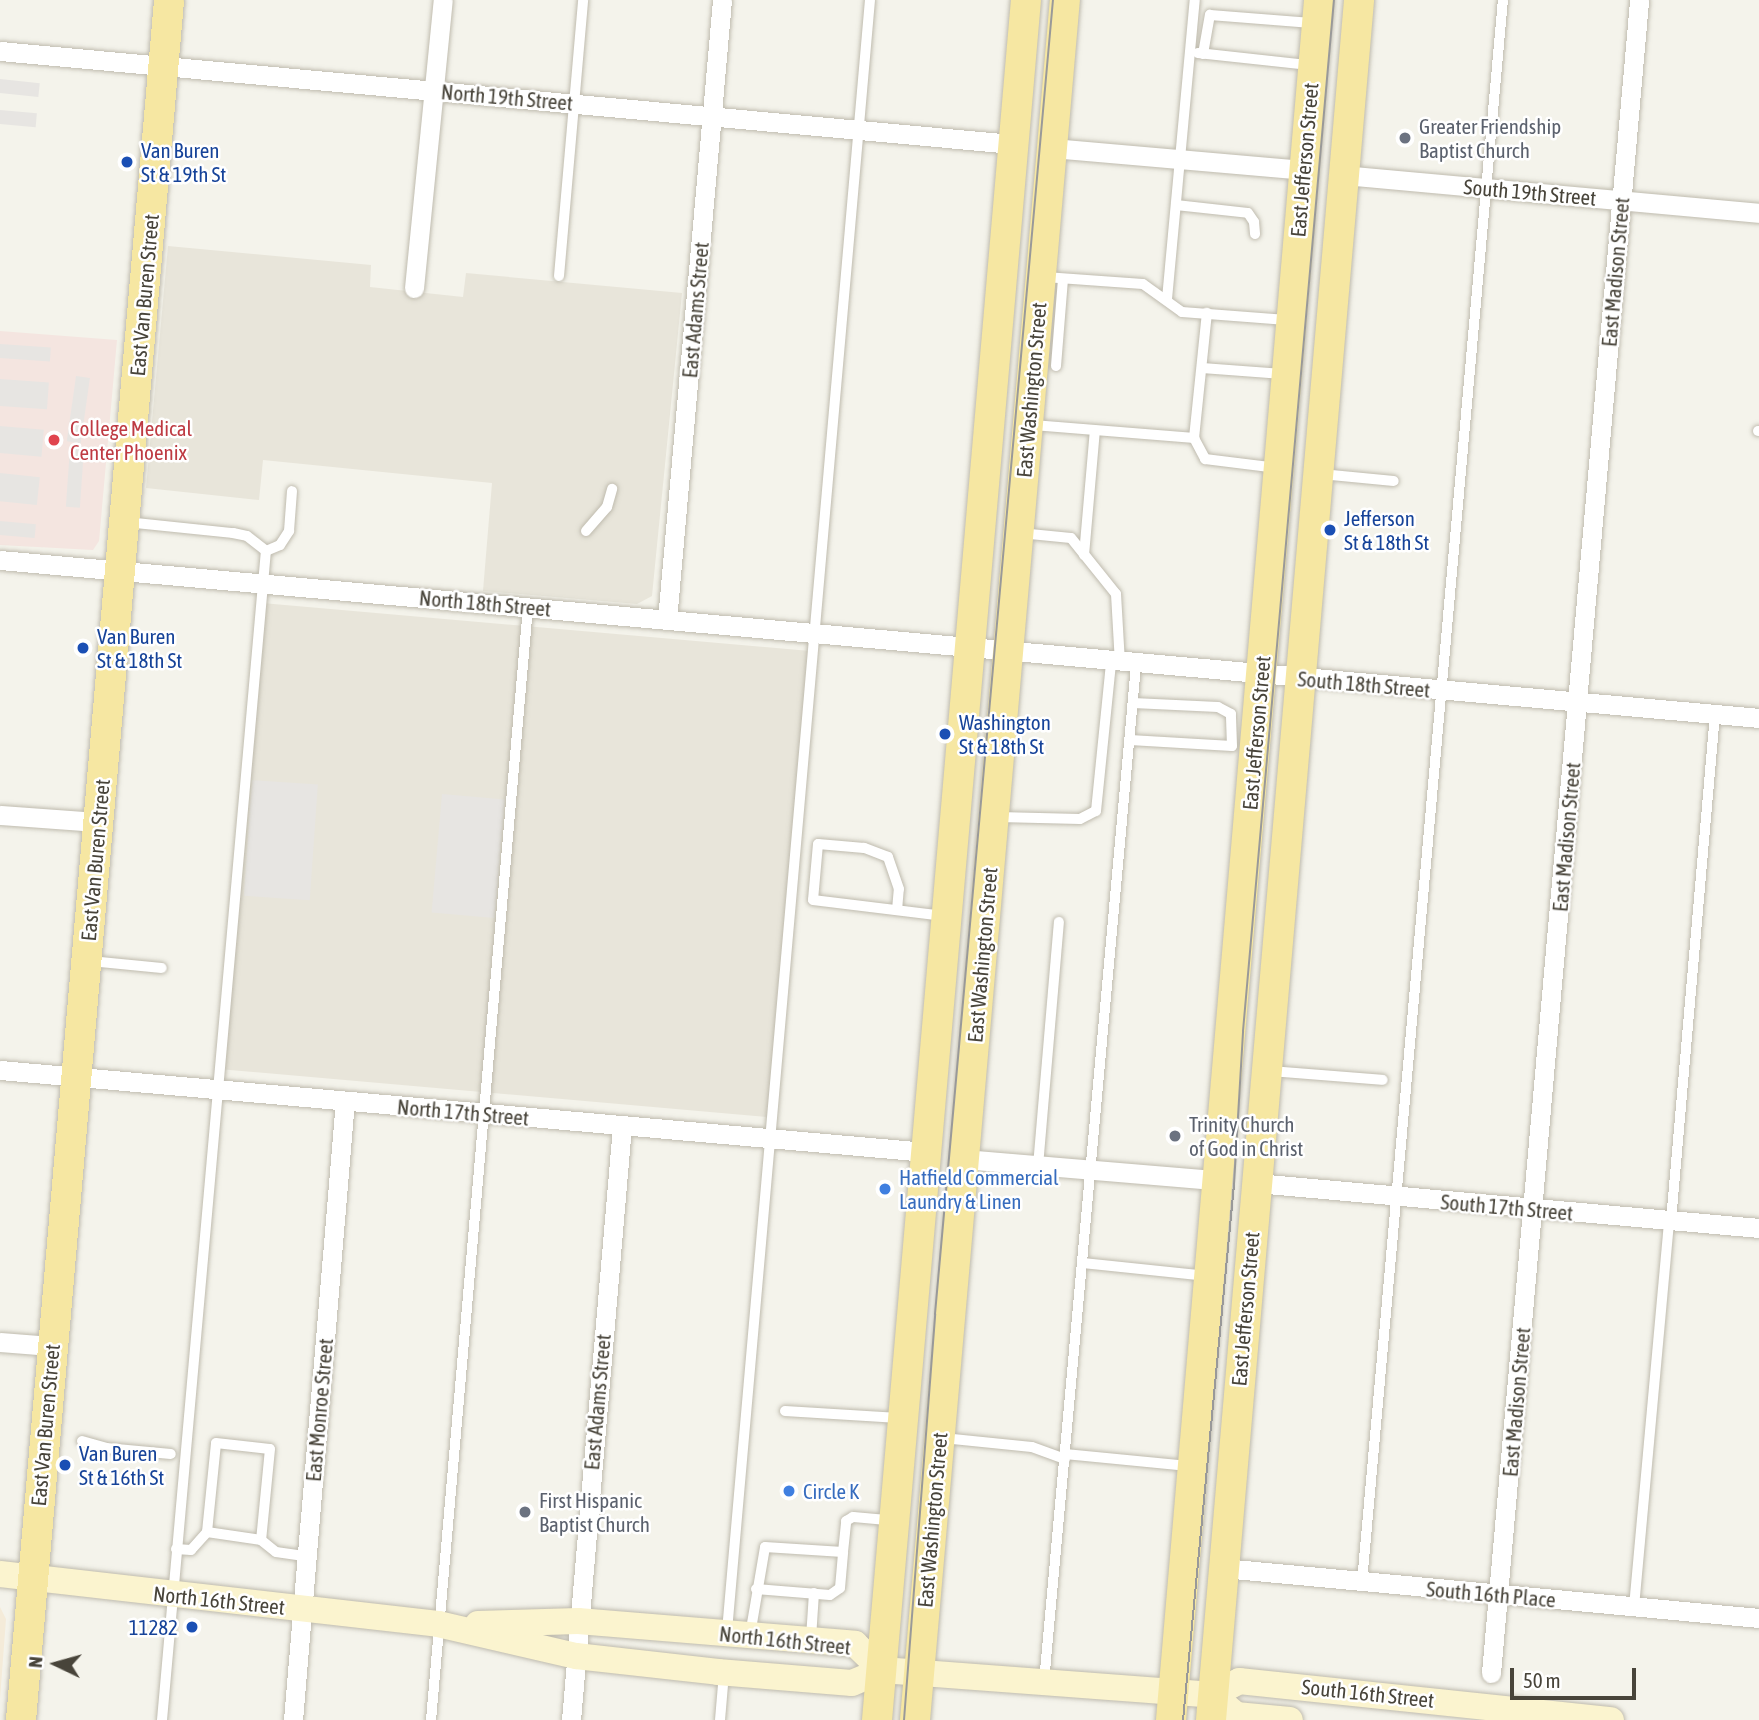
<!DOCTYPE html>
<style>
body{margin:0}
#map{position:relative;width:1759px;height:1720px;overflow:hidden;background:#f4f3eb;font-family:"Asap Condensed",sans-serif}
div>[style]{position:absolute}
[style*='--x']{left:calc(var(--x)*1px);top:calc(var(--y)*1px);width:calc(var(--w)*1px);rotate:calc(var(--a)*1deg)}
.residential>*{inset:0;background:#e8e5da;transform-origin:0 0}
.commercial>*{inset:0;background:#f4ebd9}
.medical>*{inset:0;background:#f4e5e0}
.parking>*{inset:0;background:#e7e5e2;transform-origin:0 0}
.roads{filter:drop-shadow(0 0 2px #bfbbae) drop-shadow(0 0 2px #bfbbae)}
.lane>*{height:10px;margin:-5px;padding:0 5px;transform-origin:5px;border-radius:5px;background:#fff}
.street>*{height:19px;margin:-9.5px;padding:0 9.5px;transform-origin:9.5px;border-radius:9.5px;background:#fff}
.secondary>*{height:26px;margin:-13px;padding:0 13px;transform-origin:13px;border-radius:13px;background:#fbf4cf}
.primary>*{height:30px;margin:-15px;padding:0 15px;transform-origin:15px;border-radius:15px;background:#f6e7a2}
.tram>*{height:2px;margin:-1px;padding:0 1px;transform-origin:1px;border-radius:1px;background:#999}
.dots>*{width:19px;height:19px;translate:-50% -50%;box-sizing:border-box;border:4px solid #fff;border-radius:50%}
span{translate:-50% -50%;white-space:nowrap;text-align:center;line-height:1.15;-webkit-text-stroke:5px #fff;paint-order:stroke}
.street-label{font-size:21px;color:#48443a}
.worship-label{font-size:21px;color:#5b616d}
.left{translate:0 -50%;text-align:left}
.transit-label{font-size:21px;color:#164399}
.right{translate:-100% -50%;text-align:right}
.health-label{font-size:21px;color:#be3a42}
.shop-label{font-size:21px;color:#366cbe}
.north{position:absolute;left:21px;top:1629px;width:70px;height:70px;-webkit-text-stroke:5px #fff;paint-order:stroke;rotate:275deg;font-size:19px;font-weight:700;line-height:28px;text-align:center;color:#48443a}
.north::after{content:'';display:block;margin:auto;width:24px;height:32px;background:#48443a;clip-path:polygon(50% 0,100% 100%,50% 72%,0 100%)}
.scale{position:absolute;left:1510px;top:1668px;width:126px;height:32px;box-sizing:border-box;border:4px solid #48443a;border-top:0;padding-left:9px;font-size:21px;line-height:24px;white-space:nowrap;color:#48443a;-webkit-text-stroke:5px #fff;paint-order:stroke}
</style>
<div id="map">
<div class="residential">
<i style="clip-path:polygon(168px 246px,371px 265px,370px 287px,463px 297px,466px 273px,682px 293px,652px 596px,637px 604px,483px 591px,492px 483px,263px 460px,259px 500px,146px 488px)"></i>
<i style="left:262px;top:603px;width:556px;height:468px;rotate:5deg"></i>
</div>
<div class="commercial">
<i style="clip-path:polygon(0 1607px,6px 1619px,0 1699px)"></i>
</div>
<div class="medical">
<i style="clip-path:polygon(0 331px,117px 340px,99px 541px,93px 550px,0 545px)"></i>
</div>
<div class="parking">
<i style="left:0;top:79px;width:40px;height:14px;rotate:6deg"></i>
<i style="left:0;top:110px;width:37px;height:14px;rotate:5deg"></i>
<i style="left:0;top:344px;width:51px;height:14px;rotate:4deg"></i>
<i style="left:76px;top:376px;width:14px;height:66px;rotate:8deg"></i>
<i style="left:0;top:379px;width:49px;height:27px;rotate:4deg"></i>
<i style="left:0;top:426px;width:44px;height:27px;rotate:5deg"></i>
<i style="left:70px;top:448px;width:14px;height:59px;rotate:4deg"></i>
<i style="left:0;top:473px;width:40px;height:28px;rotate:6deg"></i>
<i style="left:0;top:521px;width:36px;height:14px;rotate:5deg"></i>
<i style="left:252px;top:780px;width:66px;height:116px;rotate:4deg"></i>
<i style="left:442px;top:794px;width:63px;height:119px;rotate:5deg"></i>
</div>
<div class="roads">
<div class="lane">
<i style="--x:1198;--y:53;--w:112;--a:6.2"></i>
<i style="--x:1203;--y:54;--w:40;--a:-80"></i>
<i style="--x:1210;--y:15;--w:102;--a:4.5"></i>
<i style="--x:1176;--y:205;--w:72;--a:6.3"></i>
<i style="--x:1248;--y:213;--w:11;--a:56"></i>
<i style="--x:1254;--y:222;--w:12;--a:85"></i>
<i style="--x:559;--y:276;--w:277;--a:-85"></i>
<i style="--x:1045;--y:277;--w:98;--a:4.1"></i>
<i style="--x:1143;--y:284;--w:48;--a:35.7"></i>
<i style="--x:1182;--y:312;--w:105;--a:4.4"></i>
<i style="--x:1167;--y:299;--w:300;--a:-84.7"></i>
<i style="--x:1056;--y:366;--w:87;--a:-85.4"></i>
<i style="--x:1202;--y:368;--w:81;--a:4.2"></i>
<i style="--x:1033;--y:425;--w:162;--a:4.6"></i>
<i style="--x:1194;--y:438;--w:24;--a:62"></i>
<i style="--x:1205;--y:459;--w:73;--a:7.1"></i>
<i style="--x:1758;--y:431;--w:1;--a:0"></i>
<i style="--x:1194;--y:438;--w:126;--a:-84.1"></i>
<i style="--x:1321;--y:474;--w:73;--a:5.5"></i>
<i style="--x:126;--y:522;--w:108;--a:5.9"></i>
<i style="--x:233;--y:533;--w:14;--a:12"></i>
<i style="--x:247;--y:536;--w:24;--a:38"></i>
<i style="--x:586;--y:531;--w:32;--a:-49"></i>
<i style="--x:607;--y:507;--w:19;--a:-74"></i>
<i style="--x:1020;--y:533;--w:51;--a:5.6"></i>
<i style="--x:1071;--y:538;--w:72;--a:51.2"></i>
<i style="--x:1116;--y:594;--w:69;--a:86.7"></i>
<i style="--x:1084;--y:555;--w:125;--a:-85"></i>
<i style="--x:1130;--y:740;--w:102;--a:3.4"></i>
<i style="--x:1232;--y:746;--w:32;--a:-92"></i>
<i style="--x:1231;--y:714;--w:15;--a:-152"></i>
<i style="--x:1218;--y:707;--w:85;--a:-177.3"></i>
<i style="--x:998;--y:817;--w:82;--a:1.4"></i>
<i style="--x:1080;--y:819;--w:18;--a:-27"></i>
<i style="--x:1096;--y:811;--w:149;--a:-84.2"></i>
<i style="--x:897;--y:910;--w:21;--a:-85"></i>
<i style="--x:899;--y:889;--w:34;--a:-109"></i>
<i style="--x:888;--y:857;--w:26;--a:-159"></i>
<i style="--x:864;--y:848;--w:46;--a:-175"></i>
<i style="--x:818;--y:844;--w:56;--a:95.1"></i>
<i style="--x:813;--y:900;--w:132;--a:7"></i>
<i style="--x:90;--y:961;--w:72;--a:5.6"></i>
<i style="--x:1269;--y:1071;--w:114;--a:4.5"></i>
<i style="--x:1038;--y:1166;--w:245;--a:-85.1"></i>
<i style="--x:1671;--y:1221;--w:509;--a:-85.04"></i>
<i style="--x:1083;--y:1263;--w:125;--a:6"></i>
<i style="--x:785;--y:1411;--w:114;--a:3.5"></i>
<i style="--x:943;--y:1438;--w:89;--a:5.8"></i>
<i style="--x:1032;--y:1447;--w:35;--a:20"></i>
<i style="--x:82;--y:1441;--w:25;--a:16"></i>
<i style="--x:106;--y:1448;--w:65;--a:5.3"></i>
<i style="--x:1065;--y:1454;--w:124;--a:5.6"></i>
<i style="--x:207;--y:1532;--w:55;--a:8.4"></i>
<i style="--x:261;--y:1540;--w:19;--a:39"></i>
<i style="--x:276;--y:1552;--w:30;--a:8"></i>
<i style="--x:176;--y:1549;--w:15;--a:4"></i>
<i style="--x:191;--y:1550;--w:24;--a:-48"></i>
<i style="--x:207;--y:1532;--w:89;--a:-84.2"></i>
<i style="--x:216;--y:1443;--w:54;--a:6.3"></i>
<i style="--x:270;--y:1449;--w:91;--a:95.6"></i>
<i style="--x:1362;--y:1582;--w:1588;--a:-84.91"></i>
<i style="--x:756;--y:1589;--w:74;--a:4.6"></i>
<i style="--x:830;--y:1595;--w:12;--a:-35"></i>
<i style="--x:840;--y:1588;--w:36;--a:-85"></i>
<i style="--x:1634;--y:1607;--w:388;--a:-84.8"></i>
<i style="--x:727;--y:1631;--w:1637;--a:-84.99"></i>
<i style="--x:750;--y:1635;--w:89;--a:-80.3"></i>
<i style="--x:765;--y:1547;--w:78;--a:3.7"></i>
<i style="--x:843;--y:1552;--w:31;--a:-84"></i>
<i style="--x:846;--y:1521;--w:8;--a:-30"></i>
<i style="--x:853;--y:1517;--w:37;--a:5"></i>
<i style="--x:811;--y:1638;--w:45;--a:-86.2"></i>
<i style="--x:1044;--y:1682;--w:1021;--a:-84.83"></i>
<i style="--x:162;--y:1720;--w:1174;--a:-84.92"></i>
<i style="--x:266;--y:551;--w:15;--a:-23"></i>
<i style="--x:280;--y:545;--w:17;--a:-57"></i>
<i style="--x:289;--y:531;--w:40;--a:-85.7"></i>
<i style="--x:431;--y:1720;--w:1117;--a:-85.02"></i>
<i style="--x:720;--y:1720;--w:47;--a:-85.1"></i>
</div>
<div class="street">
<i style="--x:0;--y:51;--w:1017;--a:5.25"></i>
<i style="--x:1053;--y:148;--w:250;--a:5"></i>
<i style="--x:1343;--y:175;--w:418;--a:5.2"></i>
<i style="--x:414;--y:288;--w:289;--a:-84.3"></i>
<i style="--x:0;--y:560;--w:1766;--a:5.13"></i>
<i style="--x:667;--y:620;--w:622;--a:-84.93"></i>
<i style="--x:0;--y:815;--w:98;--a:4.1"></i>
<i style="--x:0;--y:1070;--w:930;--a:5.06"></i>
<i style="--x:964;--y:1159;--w:253;--a:4.8"></i>
<i style="--x:1256;--y:1183;--w:505;--a:5.11"></i>
<i style="--x:0;--y:1342;--w:51;--a:4.5"></i>
<i style="--x:1223;--y:1568;--w:538;--a:5.33"></i>
<i style="--x:1491;--y:1673;--w:1680;--a:-84.94"></i>
<i style="--x:293;--y:1720;--w:621;--a:-85.2"></i>
<i style="--x:571;--y:1720;--w:596;--a:-85.09"></i>
</div>
<div class="secondary">
<i style="--x:0;--y:1574;--w:441;--a:6.5"></i>
<i style="--x:438;--y:1624;--w:142;--a:13.1"></i>
<i style="--x:576;--y:1656;--w:143;--a:6.4"></i>
<i style="--x:718;--y:1672;--w:134;--a:4.7"></i>
<i style="--x:852;--y:1683;--w:33;--a:-23"></i>
<i style="--x:478;--y:1624;--w:100;--a:-1.7"></i>
<i style="--x:578;--y:1621;--w:278;--a:4.7"></i>
<i style="--x:855;--y:1644;--w:37;--a:44"></i>
<i style="--x:882;--y:1670;--w:332;--a:4.3"></i>
<i style="--x:1213;--y:1695;--w:30;--a:-28"></i>
<i style="--x:1239;--y:1681;--w:374;--a:6"></i>
<i style="--x:1213;--y:1695;--w:30;--a:41"></i>
<i style="--x:1236;--y:1715;--w:54;--a:5.3"></i>
</div>
<div class="primary">
<i style="--x:21;--y:1720;--w:1726;--a:-85.08"></i>
<i style="--x:877;--y:1720;--w:1726;--a:-85.05"></i>
<i style="--x:915;--y:1720;--w:1727;--a:-85.02"></i>
<i style="--x:1171;--y:1720;--w:1726;--a:-85.08"></i>
<i style="--x:1211;--y:1720;--w:1726;--a:-85.08"></i>
</div>
</div>
<div class="tram">
<i style="--x:904;--y:1720;--w:407;--a:-85.6"></i>
<i style="--x:935;--y:1314;--w:1319;--a:-84.87"></i>
<i style="--x:1183;--y:1720;--w:538;--a:-84.56"></i>
<i style="--x:1234;--y:1184;--w:153;--a:-86.6"></i>
<i style="--x:1243;--y:1031;--w:1035;--a:-84.96"></i>
</div>
<div class="dots">
<i style="left:1405px;top:138px;background:#6b7280"></i>
<i style="left:127px;top:162px;background:#1a4fb4"></i>
<i style="left:54px;top:440px;background:#e0444e"></i>
<i style="left:1330px;top:530px;background:#1a4fb4"></i>
<i style="left:83px;top:648px;background:#1a4fb4"></i>
<i style="left:945px;top:734px;background:#1a4fb4"></i>
<i style="left:1175px;top:1136px;background:#6b7280"></i>
<i style="left:885px;top:1189px;background:#3f7fe0"></i>
<i style="left:65px;top:1465px;background:#1a4fb4"></i>
<i style="left:789px;top:1491px;background:#3f7fe0"></i>
<i style="left:525px;top:1512px;background:#6b7280"></i>
<i style="left:192px;top:1627px;background:#1a4fb4"></i>
</div>
<div class="street-label">
<span style="left:507px;top:97px;rotate:5deg">North 19th Street</span>
<span style="left:1304px;top:160px;rotate:-85deg">East Jefferson Street</span>
<span style="left:1530px;top:192px;rotate:5deg">South 19th Street</span>
<span style="left:1615px;top:272px;rotate:-85deg">East Madison Street</span>
<span style="left:144px;top:295px;rotate:-85deg">East Van Buren Street</span>
<span style="left:695px;top:310px;rotate:-85deg">East Adams Street</span>
<span style="left:1031px;top:390px;rotate:-85deg">East Washington Street</span>
<span style="left:485px;top:603px;rotate:5deg">North 18th Street</span>
<span style="left:1364px;top:684px;rotate:5deg">South 18th Street</span>
<span style="left:1256px;top:733px;rotate:-85deg">East Jefferson Street</span>
<span style="left:1566px;top:837px;rotate:-85deg">East Madison Street</span>
<span style="left:95px;top:860px;rotate:-85deg">East Van Buren Street</span>
<span style="left:982px;top:955px;rotate:-85deg">East Washington Street</span>
<span style="left:463px;top:1112px;rotate:5deg">North 17th Street</span>
<span style="left:1507px;top:1207px;rotate:5deg">South 17th Street</span>
<span style="left:1245px;top:1309px;rotate:-85deg">East Jefferson Street</span>
<span style="left:597px;top:1402px;rotate:-85deg">East Adams Street</span>
<span style="left:1516px;top:1402px;rotate:-85deg">East Madison Street</span>
<span style="left:319px;top:1410px;rotate:-85deg">East Monroe Street</span>
<span style="left:45px;top:1425px;rotate:-85deg">East Van Buren Street</span>
<span style="left:932px;top:1520px;rotate:-85deg">East Washington Street</span>
<span style="left:1491px;top:1594px;rotate:5deg">South 16th Place</span>
<span style="left:219px;top:1600px;rotate:6deg">North 16th Street</span>
<span style="left:785px;top:1640px;rotate:6deg">North 16th Street</span>
<span style="left:1368px;top:1693px;rotate:6deg">South 16th Street</span>
</div>
<div class="worship-label">
<span class="left" style="left:1419px;top:138px">Greater Friendship<br>Baptist Church</span>
<span class="left" style="left:1189px;top:1136px">Trinity Church<br>of God in Christ</span>
<span class="left" style="left:539px;top:1512px">First Hispanic<br>Baptist Church</span>
</div>
<div class="transit-label">
<span class="left" style="left:141px;top:162px">Van Buren<br>St &amp; 19th St</span>
<span class="left" style="left:1344px;top:530px">Jefferson<br>St &amp; 18th St</span>
<span class="left" style="left:97px;top:648px">Van Buren<br>St &amp; 18th St</span>
<span class="left" style="left:959px;top:734px">Washington<br>St &amp; 18th St</span>
<span class="left" style="left:79px;top:1465px">Van Buren<br>St &amp; 16th St</span>
<span class="right" style="left:178px;top:1627px">11282</span>
</div>
<div class="health-label">
<span class="left" style="left:70px;top:440px">College Medical<br>Center Phoenix</span>
</div>
<div class="shop-label">
<span class="left" style="left:899px;top:1189px">Hatfield Commercial<br>Laundry &amp; Linen</span>
<span class="left" style="left:803px;top:1491px">Circle K</span>
</div>
<div class="north">N</div>
<div class="scale">50 m</div>
</div>
